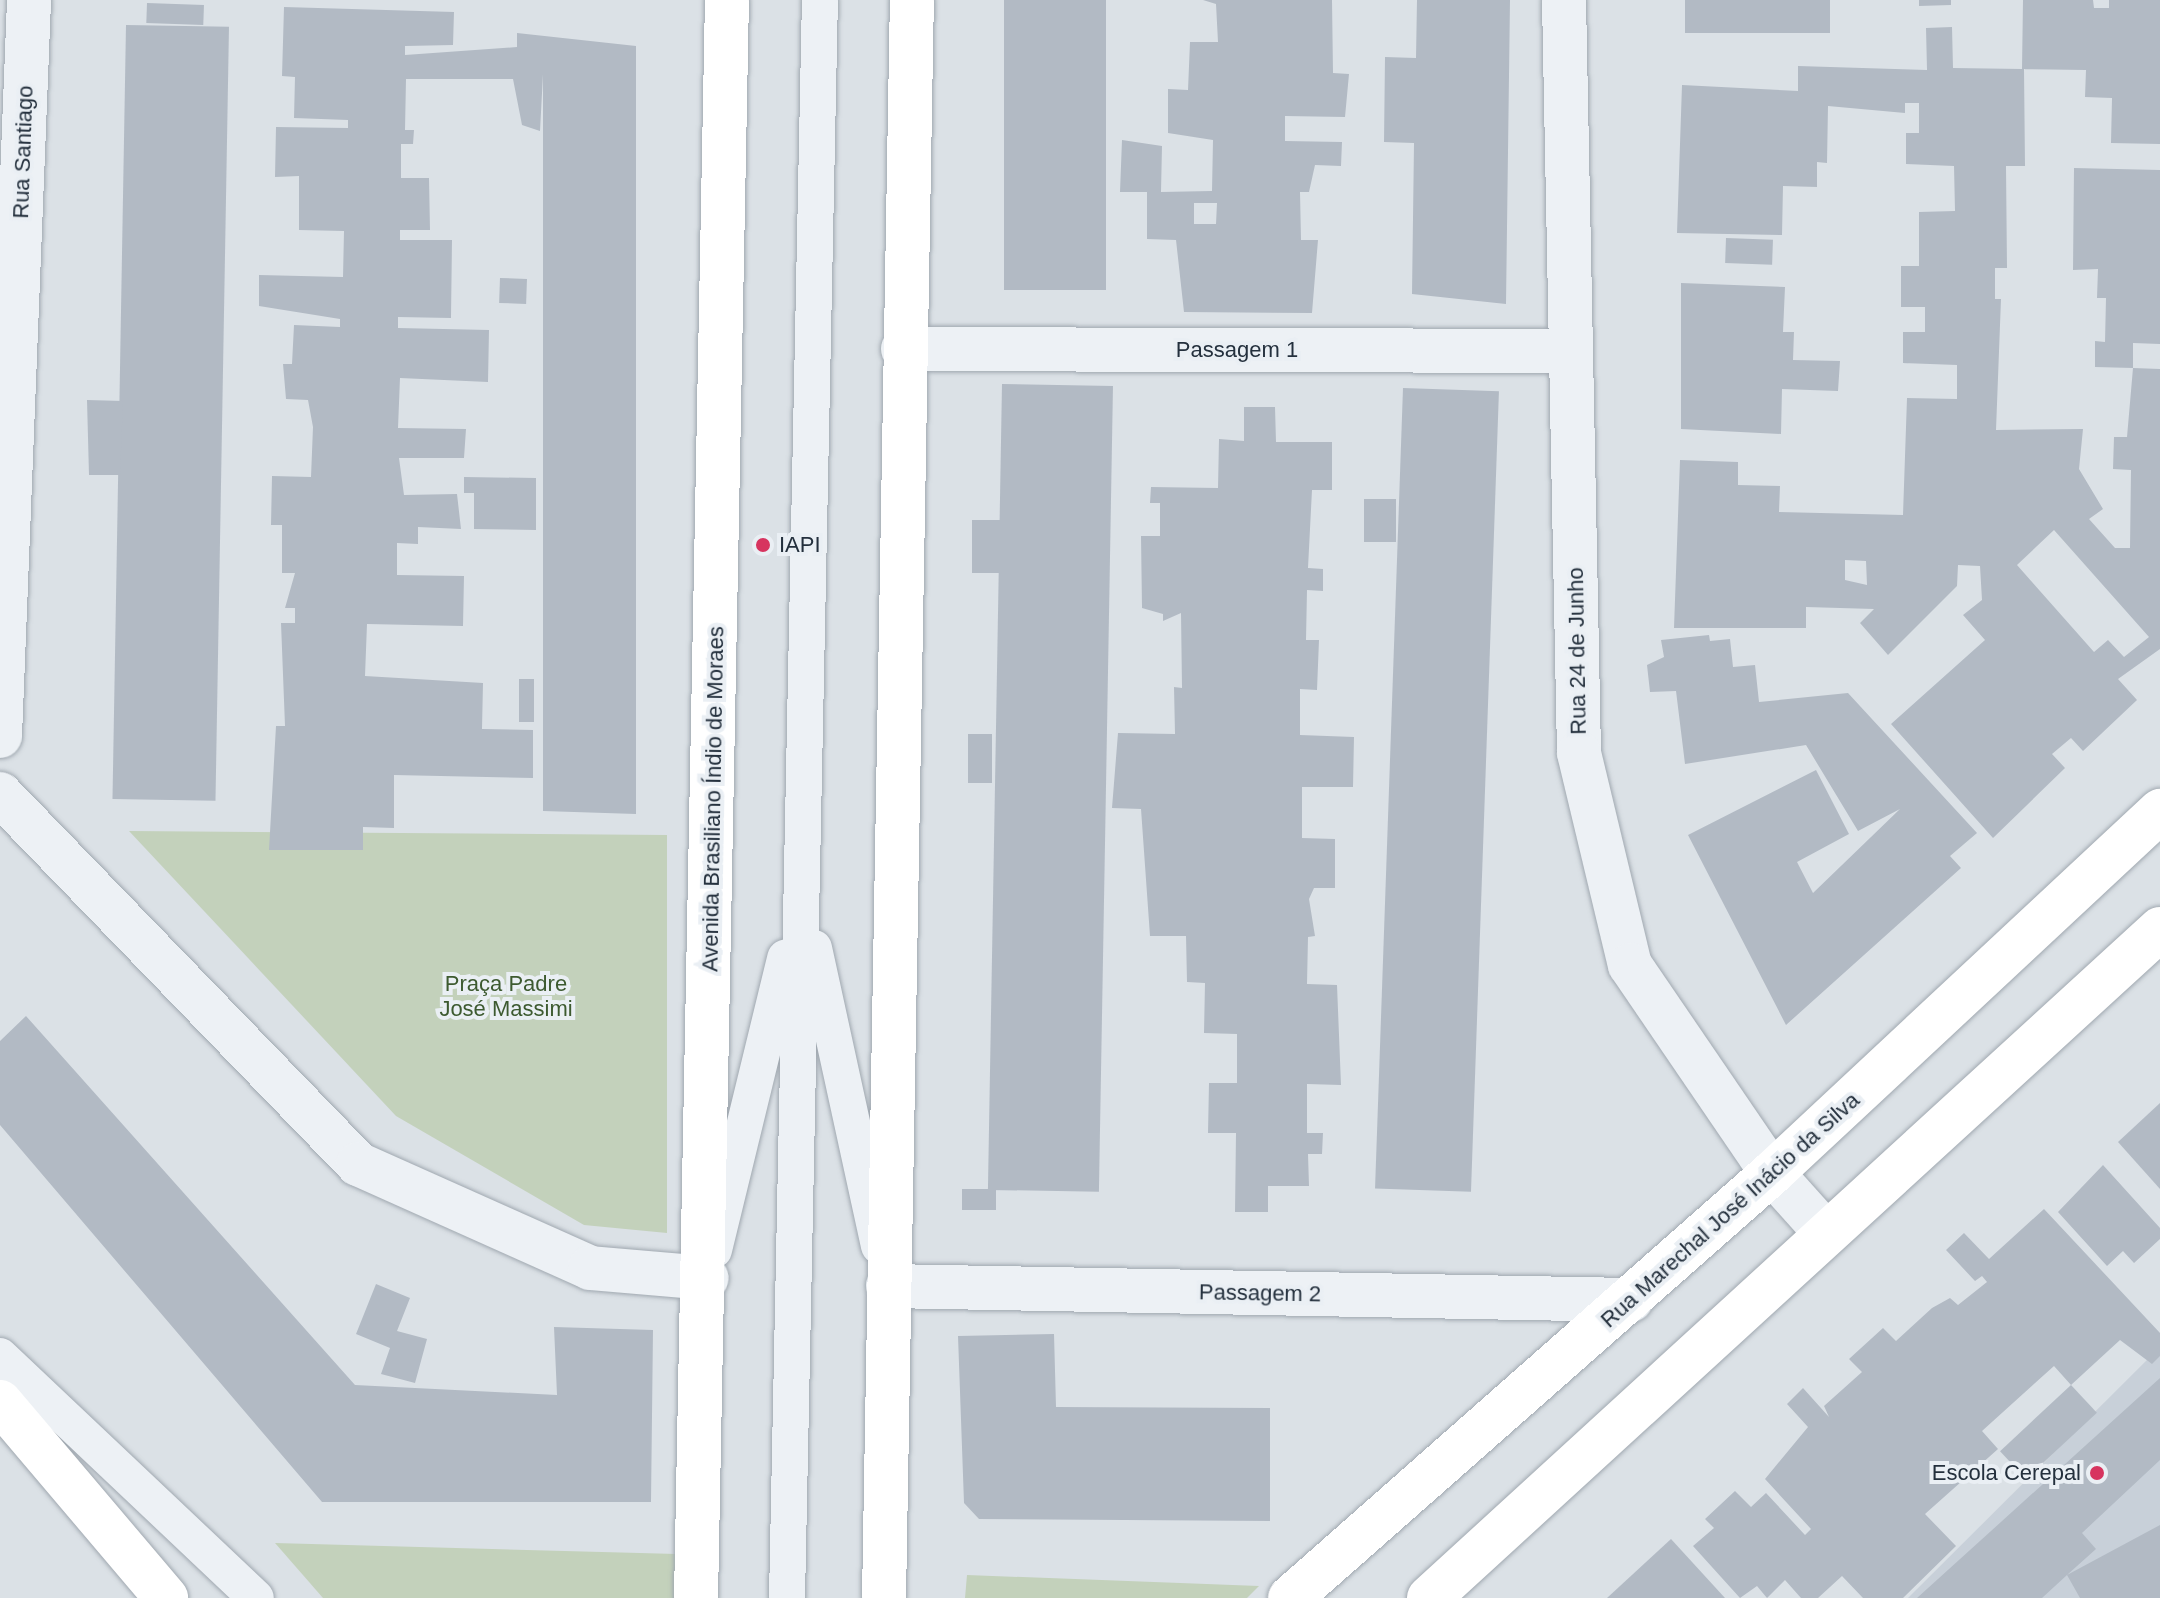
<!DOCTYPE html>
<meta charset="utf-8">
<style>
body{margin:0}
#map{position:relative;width:2160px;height:1598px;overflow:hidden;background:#dbe1e6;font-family:Helvetica,sans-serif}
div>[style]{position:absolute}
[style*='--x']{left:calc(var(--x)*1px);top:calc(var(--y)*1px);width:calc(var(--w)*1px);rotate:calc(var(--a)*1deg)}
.built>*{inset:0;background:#c8d0d9}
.green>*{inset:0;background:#c3d1bb}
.building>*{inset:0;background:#b2bac4;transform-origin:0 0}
.roads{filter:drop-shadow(0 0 2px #a0a8b0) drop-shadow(0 0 2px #a0a8b0)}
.service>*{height:36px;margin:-18px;padding:0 18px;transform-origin:18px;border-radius:18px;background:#edf1f5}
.pedestrian>*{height:44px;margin:-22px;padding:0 22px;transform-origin:22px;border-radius:22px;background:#edf1f5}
.minor>*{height:44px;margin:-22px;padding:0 22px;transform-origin:22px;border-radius:22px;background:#edf1f5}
.tertiary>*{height:44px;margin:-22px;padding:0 22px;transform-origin:22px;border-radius:22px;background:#edf1f5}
.secondary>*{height:44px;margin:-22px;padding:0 22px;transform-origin:22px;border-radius:22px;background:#fff}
.dots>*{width:22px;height:22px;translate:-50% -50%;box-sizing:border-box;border:4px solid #eaeff4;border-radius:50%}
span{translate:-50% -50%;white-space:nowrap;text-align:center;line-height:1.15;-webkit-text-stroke:8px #eaeff4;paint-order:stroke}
.street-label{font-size:22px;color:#24303d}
.poi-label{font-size:22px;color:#24303d}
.left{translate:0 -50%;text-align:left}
.right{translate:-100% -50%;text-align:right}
.park-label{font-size:22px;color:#3d5a30}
</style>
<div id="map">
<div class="built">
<i style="clip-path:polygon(2160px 1347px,2160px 1598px,1908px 1598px)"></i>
</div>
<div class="green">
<i style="clip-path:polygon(129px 831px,667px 835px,667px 1233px,584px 1225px,396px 1116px)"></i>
<i style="clip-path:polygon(275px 1543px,677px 1554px,675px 1598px,323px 1598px)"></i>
<i style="clip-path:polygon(967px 1575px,1259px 1586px,1247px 1598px,965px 1598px)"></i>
</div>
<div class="building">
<i style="left:1004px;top:0;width:102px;height:290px"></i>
<i style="clip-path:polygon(evenodd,1203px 0,1332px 0,1333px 73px,1349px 74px,1345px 117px,1285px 116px,1285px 141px,1342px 142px,1341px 166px,1315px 165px,1309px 192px,1300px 192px,1301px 240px,1318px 240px,1312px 313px,1184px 312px,1176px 240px,1147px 239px,1147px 192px,1120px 192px,1122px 140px,1162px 146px,1161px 192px,1212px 191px,1213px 140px,1168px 133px,1168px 89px,1188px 90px,1190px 42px,1218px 42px,1216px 4px,1203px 0,1194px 203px,1217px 203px,1216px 224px,1194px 224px,1194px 203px)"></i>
<i style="clip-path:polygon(1417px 0,1510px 0,1506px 304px,1412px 294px,1414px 143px,1384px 142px,1385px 57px,1416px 58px)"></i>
<i style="left:1685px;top:0;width:145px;height:33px"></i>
<i style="clip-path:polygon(1919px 0,1951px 0,1951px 5px,1919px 6px)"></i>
<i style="clip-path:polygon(evenodd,2023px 0,2093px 0,2094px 8px,2109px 8px,2109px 0,2160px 0,2160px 144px,2111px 143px,2112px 98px,2085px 97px,2086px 70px,2024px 69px,2025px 166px,2006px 166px,2007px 268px,1995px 268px,1995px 299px,2001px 299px,1996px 430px,2083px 429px,2079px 469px,2103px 509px,2089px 519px,2115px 548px,2130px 548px,2131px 470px,2113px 469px,2114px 437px,2127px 437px,2133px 368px,2160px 369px,2160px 649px,2118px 679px,2137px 700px,2083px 751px,2071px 738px,2052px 754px,2065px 768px,1993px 838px,1891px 724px,1985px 640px,1963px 615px,1982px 600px,1980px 566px,1958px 565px,1957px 586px,1888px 655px,1860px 623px,1874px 609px,1806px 607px,1806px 628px,1674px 628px,1680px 460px,1738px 462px,1738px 485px,1780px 486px,1779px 512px,1903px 515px,1907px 398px,1957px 399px,1957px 365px,1903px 363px,1903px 332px,1925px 332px,1925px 307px,1901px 307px,1901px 266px,1919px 266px,1919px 212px,1955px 211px,1954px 166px,1906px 164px,1906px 133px,1919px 133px,1919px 103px,1905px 103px,1905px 113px,1828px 106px,1827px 163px,1817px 162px,1817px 187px,1783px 186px,1782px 235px,1677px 233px,1682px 85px,1798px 91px,1798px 66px,1927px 70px,1926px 28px,1952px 27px,1953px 68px,2022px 69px,2023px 0,2054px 530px,2149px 637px,2124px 657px,2108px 640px,2094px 652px,2017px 565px,2054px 530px,2023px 0,1845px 560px,1866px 561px,1867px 585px,1845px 580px,1845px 560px)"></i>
<i style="left:147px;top:3px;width:57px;height:20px;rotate:2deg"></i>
<i style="clip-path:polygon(284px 7px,454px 12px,453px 45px,405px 46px,405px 55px,517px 47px,517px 33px,636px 46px,636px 814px,543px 811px,543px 74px,540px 131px,522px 125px,513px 79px,406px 79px,405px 130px,414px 130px,413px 144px,401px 144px,401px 178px,429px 178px,430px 230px,400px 230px,400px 240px,452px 240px,451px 318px,398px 317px,398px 328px,489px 330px,488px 382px,400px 378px,398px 428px,466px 429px,464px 458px,399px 458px,404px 495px,457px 494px,461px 529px,418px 527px,418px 544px,397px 543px,397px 575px,464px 576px,463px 626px,367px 624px,365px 676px,483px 683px,482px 729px,533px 730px,533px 778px,394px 775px,394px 828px,363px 827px,363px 850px,269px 850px,276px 726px,285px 726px,281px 623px,295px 623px,295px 608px,285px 608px,295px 573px,282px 573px,282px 525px,271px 525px,272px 476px,311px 477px,313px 427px,308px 400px,286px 399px,283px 364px,292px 364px,294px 325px,340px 327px,340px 319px,259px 306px,259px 275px,343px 277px,344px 231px,299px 230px,299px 176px,275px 177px,276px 127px,348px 128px,348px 120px,294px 118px,295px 77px,282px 76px)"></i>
<i style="left:126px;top:25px;width:103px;height:774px;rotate:1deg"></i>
<i style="clip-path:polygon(2074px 168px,2160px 170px,2160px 344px,2133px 343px,2133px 368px,2095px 367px,2095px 341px,2105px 342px,2106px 298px,2097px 298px,2098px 269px,2073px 270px)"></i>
<i style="left:1726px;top:238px;width:47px;height:25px;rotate:2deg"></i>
<i style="left:500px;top:278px;width:27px;height:25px;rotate:2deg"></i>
<i style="clip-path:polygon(1681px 283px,1785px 287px,1783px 332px,1794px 332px,1793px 360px,1840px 361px,1838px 391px,1782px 389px,1781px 434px,1681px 429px)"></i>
<i style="left:1002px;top:384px;width:111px;height:806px;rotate:1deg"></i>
<i style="left:1403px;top:388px;width:96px;height:801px;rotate:2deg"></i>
<i style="clip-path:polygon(87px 400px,123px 401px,120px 475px,89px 475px)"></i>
<i style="clip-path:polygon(1244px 407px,1275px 407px,1276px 442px,1332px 442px,1332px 490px,1312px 490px,1308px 568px,1323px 569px,1323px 591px,1307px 590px,1306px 640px,1319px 640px,1317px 690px,1300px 689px,1300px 735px,1354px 737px,1353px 787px,1302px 787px,1302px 838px,1335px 839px,1335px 888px,1314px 888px,1309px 899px,1315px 936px,1308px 937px,1307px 984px,1337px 985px,1341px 1085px,1307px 1084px,1307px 1133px,1323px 1133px,1322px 1154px,1308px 1154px,1309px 1186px,1268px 1186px,1268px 1212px,1235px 1212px,1236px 1133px,1208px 1133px,1209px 1083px,1237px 1083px,1237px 1034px,1204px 1033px,1205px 983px,1187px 982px,1186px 936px,1150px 936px,1141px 809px,1112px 808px,1118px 733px,1175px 734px,1174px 687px,1182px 688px,1181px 613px,1163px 621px,1163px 614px,1142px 608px,1141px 536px,1160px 536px,1160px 503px,1150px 503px,1151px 487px,1218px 488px,1219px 439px,1244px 441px)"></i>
<i style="clip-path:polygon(464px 477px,536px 478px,536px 530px,474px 529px,474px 493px,464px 493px)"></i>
<i style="left:1364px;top:499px;width:32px;height:43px"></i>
<i style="left:972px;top:520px;width:28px;height:53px"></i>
<i style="clip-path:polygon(1709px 635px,1710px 641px,1730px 639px,1733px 667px,1755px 665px,1759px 702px,1848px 693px,1977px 833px,1950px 856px,1961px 868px,1786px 1025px,1688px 835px,1816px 770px,1849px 834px,1797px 862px,1813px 893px,1900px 809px,1858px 831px,1806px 745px,1685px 764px,1676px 691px,1650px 692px,1647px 665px,1664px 657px,1661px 640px)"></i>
<i style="left:519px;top:679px;width:15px;height:43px"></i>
<i style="left:968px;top:734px;width:24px;height:49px"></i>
<i style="clip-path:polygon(26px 1016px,355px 1385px,557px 1395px,554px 1327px,653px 1330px,651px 1502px,322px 1502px,0 1125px,0 1041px)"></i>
<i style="clip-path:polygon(2160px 1103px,2160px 1189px,2118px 1142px)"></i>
<i style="clip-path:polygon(2103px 1165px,2160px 1228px,2160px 1239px,2134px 1263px,2123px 1251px,2107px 1266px,2058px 1212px)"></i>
<i style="left:962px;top:1189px;width:34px;height:21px"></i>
<i style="clip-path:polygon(2044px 1209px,2160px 1333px,2160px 1356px,2152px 1364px,2120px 1340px,2071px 1385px,2054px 1366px,1982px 1431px,1998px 1449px,1925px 1514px,1956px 1546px,1903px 1598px,1863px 1598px,1842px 1576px,1818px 1598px,1801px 1598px,1785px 1580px,1767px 1598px,1757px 1586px,1740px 1598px,1693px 1546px,1714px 1528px,1705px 1519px,1735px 1491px,1751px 1507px,1766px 1493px,1805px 1535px,1811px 1529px,1765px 1479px,1808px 1427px,1787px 1404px,1803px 1388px,1829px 1417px,1824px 1406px,1862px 1372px,1849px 1359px,1883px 1328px,1896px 1341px,1932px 1308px,1950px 1298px,1958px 1305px,1987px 1282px,1982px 1276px,1975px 1281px,1946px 1250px,1964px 1233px,1989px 1259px)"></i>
<i style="clip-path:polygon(376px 1284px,410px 1298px,397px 1331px,427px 1339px,415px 1383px,381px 1374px,390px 1348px,356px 1334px)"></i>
<i style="clip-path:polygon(1054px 1334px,1056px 1407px,1270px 1408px,1270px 1521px,979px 1519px,964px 1503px,958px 1336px)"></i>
<i style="clip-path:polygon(2160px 1378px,2160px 1460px,2082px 1533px,2096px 1549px,2067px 1575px,2160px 1525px,2160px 1598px,2080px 1598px,2067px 1575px,2042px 1598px,1917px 1598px)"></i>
<i style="left:2071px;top:1385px;width:38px;height:97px;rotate:47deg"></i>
<i style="clip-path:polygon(1671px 1539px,1725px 1598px,1607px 1598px)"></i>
</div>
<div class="roads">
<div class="service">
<i style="--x:814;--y:948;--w:305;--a:77.7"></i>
<i style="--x:714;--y:1250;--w:301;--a:-76.3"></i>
<i style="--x:0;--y:1356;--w:352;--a:43.4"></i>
<i style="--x:787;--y:1598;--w:1598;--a:-88.82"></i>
</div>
<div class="pedestrian">
<i style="--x:903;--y:349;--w:668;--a:0.17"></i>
</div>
<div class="minor">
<i style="--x:1564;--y:0;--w:753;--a:88.86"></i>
<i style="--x:1579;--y:753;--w:218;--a:76.5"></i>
<i style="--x:1630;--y:965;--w:252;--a:55.7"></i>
<i style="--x:1772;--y:1173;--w:79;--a:48.1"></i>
<i style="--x:0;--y:736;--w:737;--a:-87.74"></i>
<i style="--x:0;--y:794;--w:515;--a:45.94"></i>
<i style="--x:358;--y:1164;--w:254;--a:24.1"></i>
<i style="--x:590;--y:1268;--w:117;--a:4.9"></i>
</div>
<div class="tertiary">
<i style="--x:888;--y:1286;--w:743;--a:1.08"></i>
</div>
<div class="secondary">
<i style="--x:0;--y:1402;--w:257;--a:49.7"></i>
<i style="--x:696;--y:1598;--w:1598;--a:-88.89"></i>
<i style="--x:884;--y:1598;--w:1598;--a:-89"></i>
<i style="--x:1290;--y:1598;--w:643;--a:-41.4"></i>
<i style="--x:1772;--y:1173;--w:531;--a:-43.01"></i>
<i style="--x:1429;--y:1598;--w:991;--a:-42.46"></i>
</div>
</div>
<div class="dots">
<i style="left:763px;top:545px;background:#d7345f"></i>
<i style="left:2097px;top:1473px;background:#d7345f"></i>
</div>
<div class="street-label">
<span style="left:23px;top:152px;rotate:-88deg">Rua Santiago</span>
<span style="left:1237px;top:350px">Passagem 1</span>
<span style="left:1577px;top:651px;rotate:-91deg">Rua 24 de Junho</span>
<span style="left:713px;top:799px;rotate:-89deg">Avenida Brasiliano Índio de Moraes</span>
<span style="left:1730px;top:1210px;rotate:-42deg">Rua Marechal José Inácio da Silva</span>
<span style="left:1260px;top:1293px;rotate:1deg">Passagem 2</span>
</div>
<div class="poi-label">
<span class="left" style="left:779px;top:545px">IAPI</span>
<span class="right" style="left:2081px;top:1473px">Escola Cerepal</span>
</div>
<div class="park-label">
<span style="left:506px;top:996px">Praça Padre<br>José Massimi</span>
</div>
</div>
